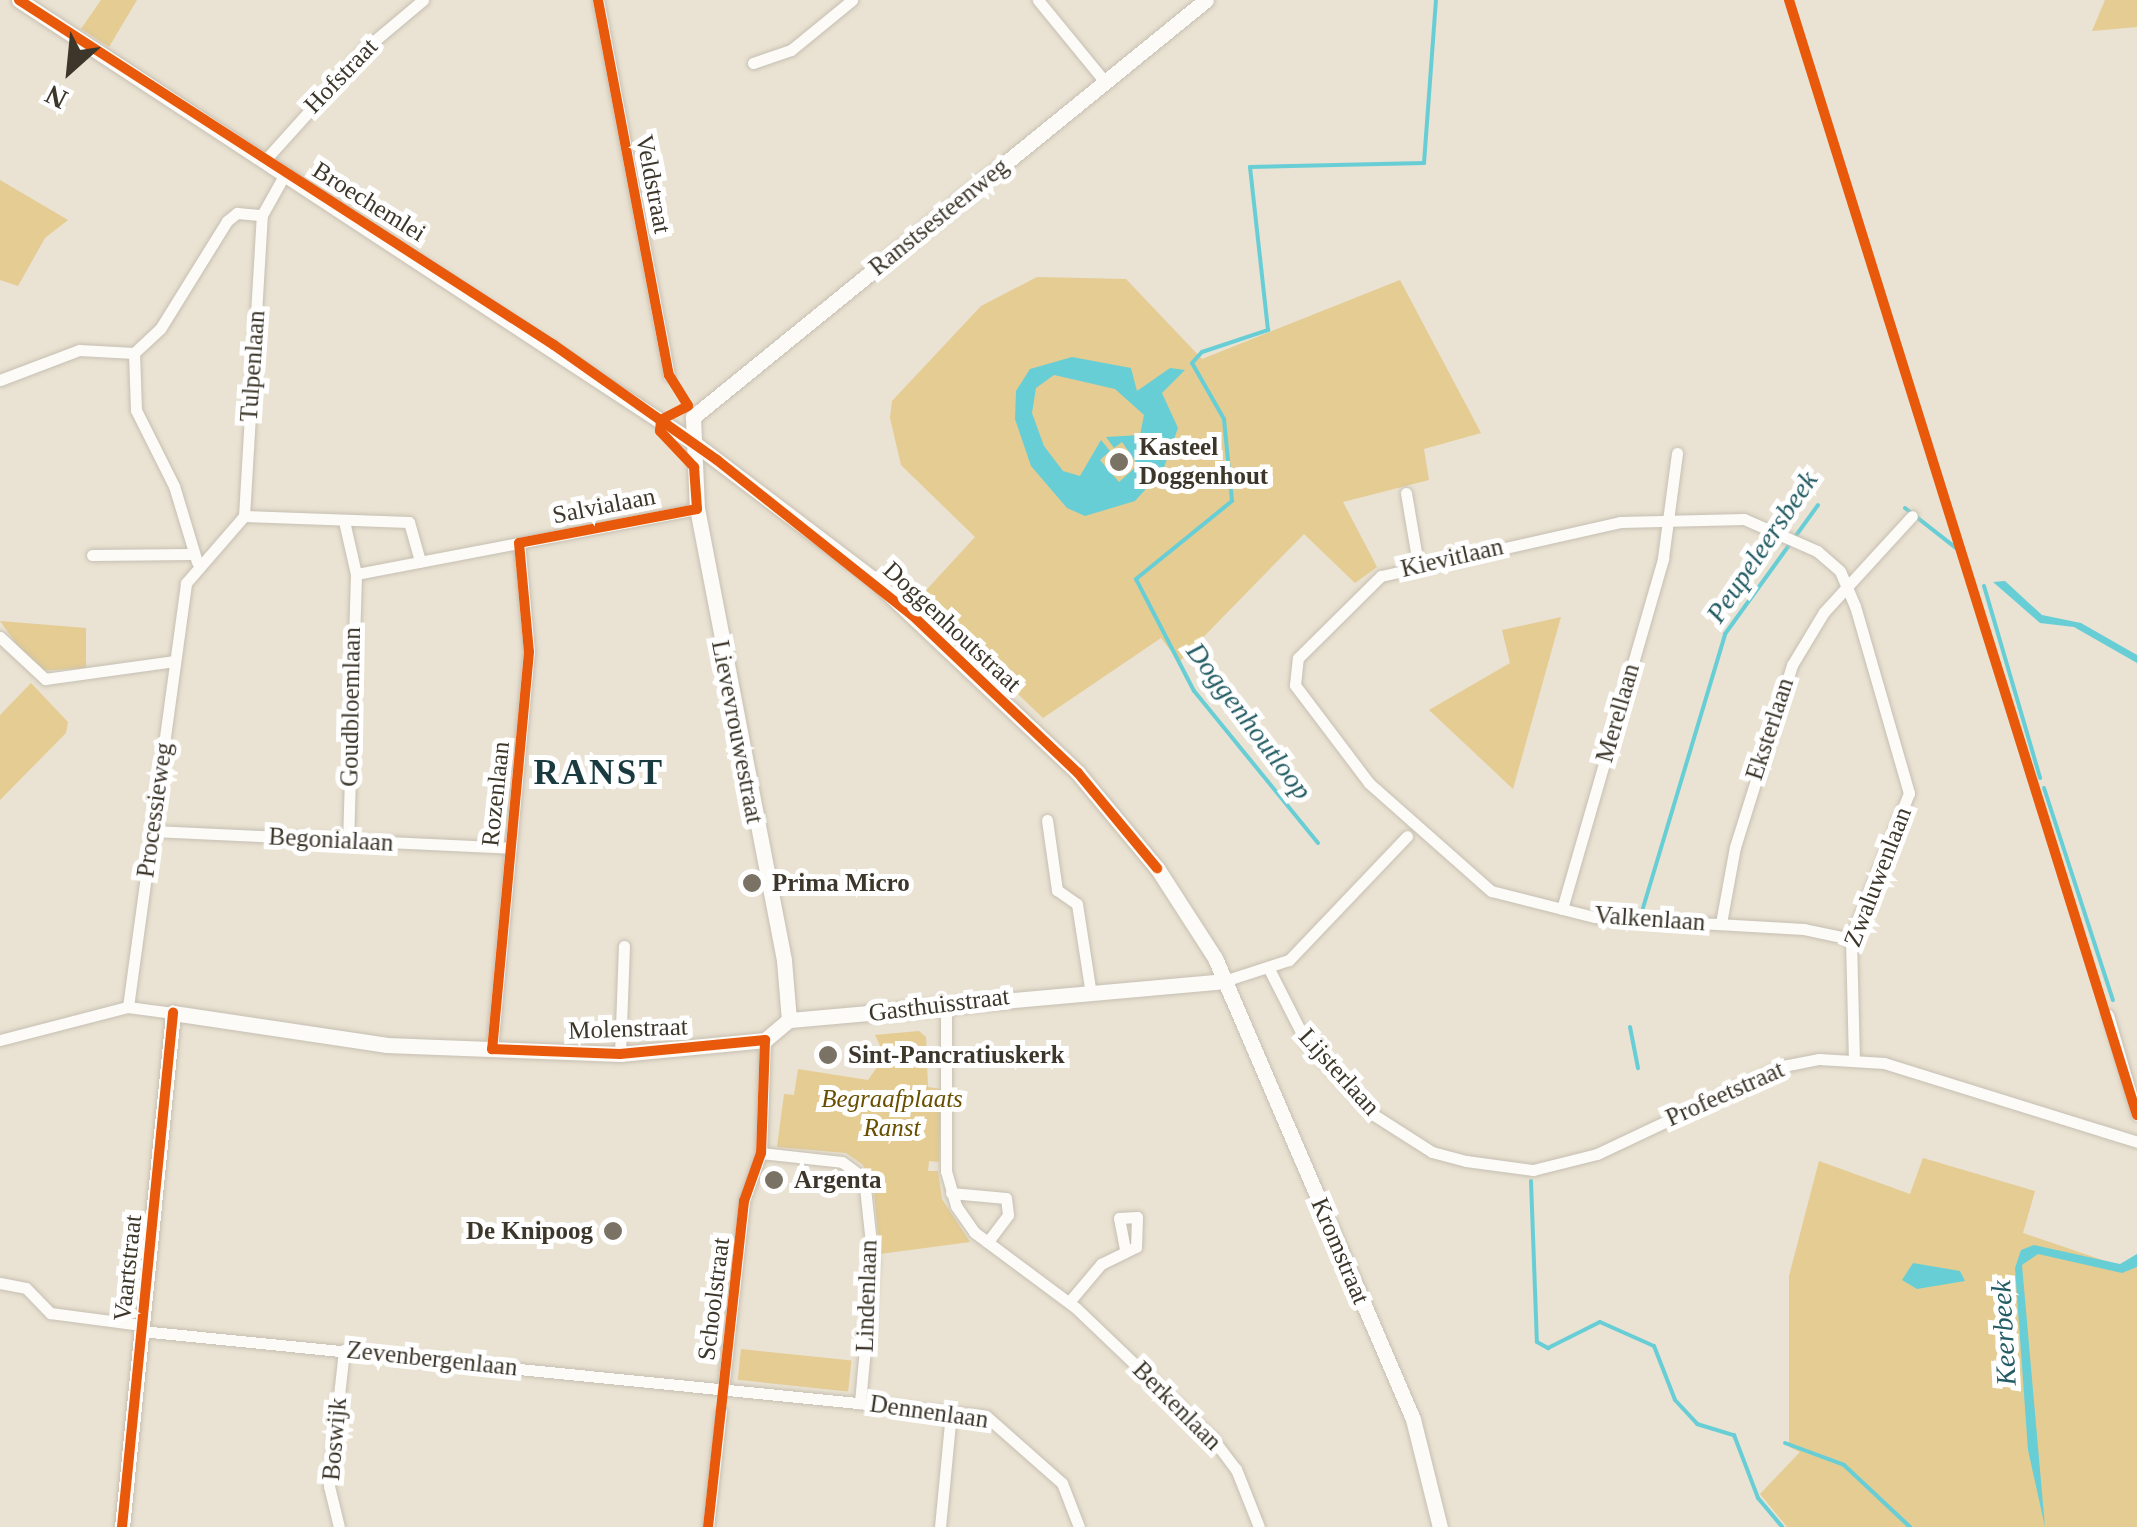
<!DOCTYPE html>
<style>
body{margin:0}
#map{position:relative;width:2137px;height:1527px;overflow:hidden;background:#eae2d2;font-family:Georgia,serif}
div>[style]{position:absolute}
[style*='--x']{left:calc(var(--x)*1px);top:calc(var(--y)*1px);width:calc(var(--w)*1px);rotate:calc(var(--a)*1deg)}
.green>*{inset:0;background:#e4cc93;transform-origin:0 0}
.water>*{inset:0;background:#68ced6}
.stream>*{height:4px;margin:-2px;padding:0 2px;transform-origin:2px;border-radius:2px;background:#68ced6}
.roads{filter:drop-shadow(0 0 2px #c6c0b3) drop-shadow(0 0 2px #c6c0b3)}
.street>*{height:11px;margin:-5.5px;padding:0 5.5px;transform-origin:5.5px;border-radius:5.5px;background:#fcfbf8}
.secondary>*{height:15px;margin:-7.5px;padding:0 7.5px;transform-origin:7.5px;border-radius:7.5px;background:#fcfbf8}
.cycleway>*{height:10px;margin:-5px;padding:0 5px;transform-origin:5px;border-radius:5px;background:#e8590c}
.dots>*{width:28px;height:28px;translate:-50% -50%;box-sizing:border-box;border:5px solid #fff;border-radius:50%}
span{translate:-50% -50%;white-space:nowrap;text-align:center;line-height:1.15;-webkit-text-stroke:10px #fff;paint-order:stroke}
.street-label{font-size:25px;color:#3d372b}
.poi-label{font-size:25px;color:#3d372b;font-weight:700}
.left{translate:0 -50%;text-align:left}
.right{translate:-100% -50%;text-align:right}
.park-label{font-size:25px;color:#684f00;font-style:italic}
.water-label{font-size:28px;color:#235c64;font-style:italic}
.district-label{font-size:35px;color:#193b40;font-weight:700;letter-spacing:2.5px}
.north{position:absolute;left:20px;top:20px;width:100px;height:100px;-webkit-text-stroke:8px #fff;paint-order:stroke;rotate:207deg;font-size:28px;font-weight:700;line-height:40px;text-align:center;color:#3d372b}
.north::after{content:'';display:block;margin:auto;width:35px;height:45px;background:#3d372b;clip-path:polygon(50% 0,100% 100%,50% 72%,0 100%)}
</style>
<div id="map">
<div class="green">
<i style="clip-path:polygon(101px 0,137px 0,109px 47px,81px 29px)"></i>
<i style="clip-path:polygon(2105px 0,2137px 0,2137px 27px,2092px 31px)"></i>
<i style="clip-path:polygon(0 180px,68px 220px,45px 238px,18px 286px,0 280px)"></i>
<i style="clip-path:polygon(1037px 277px,1126px 279px,1202px 359px,1400px 280px,1481px 433px,1424px 449px,1429px 480px,1343px 502px,1377px 567px,1355px 583px,1304px 534px,1179px 662px,1161px 638px,1043px 718px,918px 599px,975px 537px,901px 465px,890px 418px,892px 401px,981px 306px)"></i>
<i style="clip-path:polygon(1561px 617px,1513px 789px,1429px 710px,1510px 663px,1502px 630px)"></i>
<i style="clip-path:polygon(0 621px,86px 628px,86px 668px,36px 671px)"></i>
<i style="clip-path:polygon(31px 683px,68px 722px,66px 733px,0 800px,0 715px)"></i>
<i style="clip-path:polygon(919px 1031px,926px 1037px,928px 1087px,941px 1089px,939px 1162px,929px 1161px,928px 1171px,938px 1171px,942px 1199px,970px 1242px,880px 1254px,873px 1181px,862px 1164px,846px 1153px,777px 1147px,784px 1094px,794px 1095px,798px 1069px,868px 1080px,885px 1056px,875px 1035px)"></i>
<i style="clip-path:polygon(1923px 1158px,2035px 1191px,2023px 1233px,2123px 1267px,2137px 1259px,2137px 1527px,1787px 1527px,1760px 1494px,1800px 1452px,1789px 1447px,1789px 1276px,1819px 1161px,1910px 1194px)"></i>
<i style="left:741px;top:1349px;width:111px;height:31px;rotate:6deg"></i>
</div>
<div class="water">
<i style="clip-path:polygon(evenodd,1072px 357px,1131px 368px,1137px 391px,1170px 368px,1185px 370px,1162px 393px,1178px 428px,1163px 470px,1135px 501px,1085px 516px,1067px 508px,1031px 466px,1015px 419px,1016px 391px,1030px 369px,1072px 357px,1054px 375px,1115px 389px,1144px 415px,1140px 435px,1106px 437px,1114px 448px,1122px 442px,1138px 465px,1119px 482px,1100px 460px,1110px 451px,1101px 440px,1080px 476px,1063px 471px,1044px 446px,1032px 413px,1036px 388px,1054px 375px)"></i>
<i style="clip-path:polygon(2005px 581px,2042px 615px,2081px 623px,2137px 655px,2137px 663px,2074px 627px,2040px 623px,1993px 582px)"></i>
<i style="clip-path:polygon(2034px 1245px,2120px 1264px,2137px 1254px,2137px 1267px,2122px 1273px,2038px 1254px,2022px 1265px,2045px 1527px,2028px 1450px,2015px 1268px,2021px 1250px)"></i>
<i style="clip-path:polygon(1913px 1263px,1960px 1271px,1965px 1281px,1917px 1289px,1902px 1280px)"></i>
</div>
<div class="stream">
<i style="--x:1905;--y:508;--w:65;--a:38.1"></i>
<i style="--x:1984;--y:586;--w:200;--a:73.7"></i>
<i style="--x:2044;--y:788;--w:223;--a:72"></i>
<i style="--x:1318;--y:843;--w:196;--a:-129.2"></i>
<i style="--x:1194;--y:691;--w:126;--a:-117.4"></i>
<i style="--x:1136;--y:579;--w:124;--a:-39.1"></i>
<i style="--x:1232;--y:501;--w:82;--a:-95.6"></i>
<i style="--x:1224;--y:419;--w:64;--a:-119.7"></i>
<i style="--x:1192;--y:363;--w:15;--a:-48"></i>
<i style="--x:1202;--y:352;--w:70;--a:-18.4"></i>
<i style="--x:1268;--y:330;--w:164;--a:-96.3"></i>
<i style="--x:1250;--y:167;--w:174;--a:-1.3"></i>
<i style="--x:1424;--y:163;--w:163;--a:-85.8"></i>
<i style="--x:1643;--y:908;--w:286;--a:-73.3"></i>
<i style="--x:1725;--y:634;--w:159;--a:-54.2"></i>
<i style="--x:1630;--y:1027;--w:42;--a:79"></i>
<i style="--x:1531;--y:1181;--w:161;--a:87.9"></i>
<i style="--x:1537;--y:1342;--w:13;--a:29"></i>
<i style="--x:1548;--y:1348;--w:58;--a:-26.6"></i>
<i style="--x:1600;--y:1322;--w:59;--a:24"></i>
<i style="--x:1654;--y:1346;--w:58;--a:68.7"></i>
<i style="--x:1675;--y:1400;--w:33;--a:47"></i>
<i style="--x:1697;--y:1424;--w:39;--a:17"></i>
<i style="--x:1734;--y:1435;--w:67;--a:69.1"></i>
<i style="--x:1758;--y:1498;--w:38;--a:50"></i>
<i style="--x:1785;--y:1443;--w:63;--a:20.4"></i>
<i style="--x:1844;--y:1465;--w:91;--a:43.2"></i>
</div>
<div class="roads">
<div class="street">
<i style="--x:598;--y:0;--w:382;--a:79.3"></i>
<i style="--x:1038;--y:0;--w:106;--a:50.7"></i>
<i style="--x:753;--y:63;--w:40;--a:-18.9"></i>
<i style="--x:791;--y:50;--w:79;--a:-39.3"></i>
<i style="--x:266;--y:159;--w:151;--a:-48"></i>
<i style="--x:367;--y:47;--w:73;--a:-40"></i>
<i style="--x:0;--y:380;--w:85;--a:-20.8"></i>
<i style="--x:79;--y:350;--w:55;--a:3.1"></i>
<i style="--x:1406;--y:493;--w:72;--a:80.4"></i>
<i style="--x:244;--y:516;--w:302;--a:-86.6"></i>
<i style="--x:262;--y:215;--w:49;--a:-60.8"></i>
<i style="--x:244;--y:516;--w:165;--a:2.1"></i>
<i style="--x:409;--y:522;--w:41;--a:74.2"></i>
<i style="--x:344;--y:521;--w:54;--a:77.2"></i>
<i style="--x:356;--y:574;--w:266;--a:91.7"></i>
<i style="--x:92;--y:555;--w:100;--a:-0.6"></i>
<i style="--x:197;--y:562;--w:79;--a:-106.8"></i>
<i style="--x:174;--y:486;--w:85;--a:-116.6"></i>
<i style="--x:136;--y:410;--w:57;--a:-92"></i>
<i style="--x:134;--y:353;--w:35;--a:-43"></i>
<i style="--x:160;--y:329;--w:127;--a:-58.2"></i>
<i style="--x:227;--y:221;--w:13;--a:-39"></i>
<i style="--x:237;--y:213;--w:25;--a:5"></i>
<i style="--x:356;--y:574;--w:347;--a:-10.8"></i>
<i style="--x:0;--y:637;--w:62;--a:43"></i>
<i style="--x:45;--y:679;--w:131;--a:-7.9"></i>
<i style="--x:1047;--y:820;--w:71;--a:81.9"></i>
<i style="--x:1057;--y:890;--w:24;--a:35"></i>
<i style="--x:1077;--y:904;--w:85;--a:81.2"></i>
<i style="--x:153;--y:831;--w:357;--a:2.7"></i>
<i style="--x:1562;--y:909;--w:365;--a:-73.9"></i>
<i style="--x:1663;--y:558;--w:106;--a:-82.4"></i>
<i style="--x:1721;--y:923;--w:77;--a:-79.6"></i>
<i style="--x:1735;--y:847;--w:191;--a:-72.6"></i>
<i style="--x:1792;--y:665;--w:62;--a:-58.9"></i>
<i style="--x:1824;--y:612;--w:130;--a:-47.5"></i>
<i style="--x:1851;--y:939;--w:48;--a:-168"></i>
<i style="--x:1804;--y:929;--w:210;--a:-176.7"></i>
<i style="--x:1594;--y:917;--w:106;--a:-165.8"></i>
<i style="--x:1491;--y:891;--w:163;--a:-138.5"></i>
<i style="--x:1369;--y:783;--w:123;--a:-127.1"></i>
<i style="--x:1295;--y:685;--w:27;--a:-84"></i>
<i style="--x:1298;--y:658;--w:117;--a:-44.7"></i>
<i style="--x:1381;--y:576;--w:245;--a:-12.7"></i>
<i style="--x:1620;--y:522;--w:124;--a:-1.4"></i>
<i style="--x:1744;--y:519;--w:80;--a:23.7"></i>
<i style="--x:1817;--y:551;--w:30;--a:41"></i>
<i style="--x:1840;--y:571;--w:38;--a:67"></i>
<i style="--x:1855;--y:606;--w:195;--a:73.9"></i>
<i style="--x:1909;--y:793;--w:157;--a:111.7"></i>
<i style="--x:1851;--y:939;--w:120;--a:88.6"></i>
<i style="--x:1270;--y:971;--w:80;--a:63.1"></i>
<i style="--x:1306;--y:1042;--w:100;--a:47"></i>
<i style="--x:1374;--y:1115;--w:69;--a:32.5"></i>
<i style="--x:1432;--y:1152;--w:35;--a:15"></i>
<i style="--x:1466;--y:1161;--w:68;--a:7.7"></i>
<i style="--x:1533;--y:1170;--w:66;--a:-14"></i>
<i style="--x:1597;--y:1154;--w:206;--a:-25.3"></i>
<i style="--x:1783;--y:1066;--w:37;--a:-11"></i>
<i style="--x:1819;--y:1059;--w:65;--a:3.5"></i>
<i style="--x:1884;--y:1063;--w:265;--a:17.3"></i>
<i style="--x:1224;--y:981;--w:68;--a:-17.9"></i>
<i style="--x:1289;--y:960;--w:171;--a:-46.4"></i>
<i style="--x:128;--y:1007;--w:428;--a:-82.2"></i>
<i style="--x:186;--y:583;--w:89;--a:-49.1"></i>
<i style="--x:946;--y:1007;--w:164;--a:90"></i>
<i style="--x:946;--y:1171;--w:36;--a:74"></i>
<i style="--x:956;--y:1206;--w:32;--a:55"></i>
<i style="--x:974;--y:1232;--w:127;--a:36.7"></i>
<i style="--x:1076;--y:1308;--w:190;--a:43.7"></i>
<i style="--x:1213;--y:1439;--w:38;--a:53"></i>
<i style="--x:1236;--y:1469;--w:62;--a:68.4"></i>
<i style="--x:2108;--y:1015;--w:104;--a:73.8"></i>
<i style="--x:0;--y:1040;--w:132;--a:-14.5"></i>
<i style="--x:128;--y:1007;--w:45;--a:7.6"></i>
<i style="--x:492;--y:1049;--w:399;--a:-84.7"></i>
<i style="--x:529;--y:652;--w:109;--a:-95.2"></i>
<i style="--x:620;--y:1054;--w:108;--a:-87.9"></i>
<i style="--x:761;--y:1153;--w:81;--a:6.3"></i>
<i style="--x:842;--y:1162;--w:27;--a:36"></i>
<i style="--x:864;--y:1178;--w:84;--a:83.9"></i>
<i style="--x:873;--y:1262;--w:142;--a:95.3"></i>
<i style="--x:951;--y:1193;--w:55;--a:5.2"></i>
<i style="--x:1006;--y:1198;--w:17;--a:83"></i>
<i style="--x:1008;--y:1215;--w:34;--a:127"></i>
<i style="--x:0;--y:1283;--w:26;--a:11"></i>
<i style="--x:26;--y:1288;--w:35;--a:46"></i>
<i style="--x:50;--y:1313;--w:92;--a:7.5"></i>
<i style="--x:1069;--y:1302;--w:50;--a:-49.9"></i>
<i style="--x:1101;--y:1264;--w:39;--a:-26"></i>
<i style="--x:1136;--y:1247;--w:30;--a:-88"></i>
<i style="--x:1137;--y:1217;--w:18;--a:177"></i>
<i style="--x:1119;--y:1218;--w:31;--a:79"></i>
<i style="--x:141;--y:1331;--w:849;--a:5.74"></i>
<i style="--x:986;--y:1416;--w:101;--a:41.4"></i>
<i style="--x:1062;--y:1483;--w:47;--a:68.9"></i>
<i style="--x:723;--y:1389;--w:189;--a:-83.6"></i>
<i style="--x:744;--y:1201;--w:51;--a:-70.5"></i>
<i style="--x:761;--y:1153;--w:113;--a:-88"></i>
<i style="--x:339;--y:1527;--w:42;--a:-103.7"></i>
<i style="--x:329;--y:1486;--w:137;--a:-83.7"></i>
<i style="--x:708;--y:1527;--w:116;--a:-83.6"></i>
<i style="--x:940;--y:1527;--w:116;--a:-84.5"></i>
</div>
<div class="secondary">
<i style="--x:19;--y:0;--w:807;--a:33.28"></i>
<i style="--x:694;--y:443;--w:223;--a:37.2"></i>
<i style="--x:872;--y:578;--w:284;--a:43.4"></i>
<i style="--x:1078;--y:773;--w:124;--a:50.3"></i>
<i style="--x:1157;--y:868;--w:107;--a:57.2"></i>
<i style="--x:1215;--y:958;--w:502;--a:66.76"></i>
<i style="--x:1413;--y:1419;--w:111;--a:76"></i>
<i style="--x:789;--y:1020;--w:60;--a:-94.8"></i>
<i style="--x:784;--y:960;--w:459;--a:-100.9"></i>
<i style="--x:697;--y:509;--w:92;--a:-92.5"></i>
<i style="--x:693;--y:417;--w:661;--a:-39.11"></i>
<i style="--x:122;--y:1527;--w:517;--a:-84.33"></i>
<i style="--x:173;--y:1013;--w:215;--a:8.5"></i>
<i style="--x:386;--y:1045;--w:234;--a:2.2"></i>
<i style="--x:620;--y:1054;--w:146;--a:-5.5"></i>
<i style="--x:765;--y:1040;--w:31;--a:-40"></i>
<i style="--x:789;--y:1020;--w:437;--a:-5.1"></i>
</div>
</div>
<div class="cycleway">
<i style="--x:19;--y:0;--w:637;--a:32.82"></i>
<i style="--x:554;--y:345;--w:199;--a:35.2"></i>
<i style="--x:717;--y:460;--w:249;--a:38.5"></i>
<i style="--x:912;--y:615;--w:229;--a:43.6"></i>
<i style="--x:1078;--y:773;--w:124;--a:50.3"></i>
<i style="--x:598;--y:0;--w:382;--a:79.3"></i>
<i style="--x:669;--y:375;--w:36;--a:58"></i>
<i style="--x:688;--y:406;--w:30;--a:153"></i>
<i style="--x:1789;--y:0;--w:1168;--a:72.67"></i>
<i style="--x:661;--y:420;--w:11;--a:95"></i>
<i style="--x:660;--y:431;--w:50;--a:46.6"></i>
<i style="--x:694;--y:467;--w:42;--a:85.9"></i>
<i style="--x:697;--y:509;--w:181;--a:169.2"></i>
<i style="--x:519;--y:543;--w:109;--a:84.8"></i>
<i style="--x:529;--y:652;--w:399;--a:95.3"></i>
<i style="--x:492;--y:1049;--w:128;--a:2.2"></i>
<i style="--x:620;--y:1054;--w:146;--a:-5.5"></i>
<i style="--x:765;--y:1040;--w:113;--a:92"></i>
<i style="--x:761;--y:1153;--w:51;--a:109.5"></i>
<i style="--x:744;--y:1201;--w:328;--a:96.3"></i>
<i style="--x:122;--y:1527;--w:517;--a:-84.33"></i>
</div>
<div class="dots">
<i style="left:1119px;top:462px;background:#7a7365"></i>
<i style="left:752px;top:883px;background:#7a7365"></i>
<i style="left:828px;top:1055px;background:#7a7365"></i>
<i style="left:774px;top:1180px;background:#7a7365"></i>
<i style="left:613px;top:1231px;background:#7a7365"></i>
</div>
<div class="street-label">
<span style="left:341px;top:76px;rotate:-46deg">Hofstraat</span>
<span style="left:653px;top:184px;rotate:79deg">Veldstraat</span>
<span style="left:369px;top:202px;rotate:32deg">Broechemlei</span>
<span style="left:939px;top:217px;rotate:-39deg">Ranstsesteenweg</span>
<span style="left:253px;top:366px;rotate:-86deg">Tulpenlaan</span>
<span style="left:604px;top:506px;rotate:-11deg">Salvialaan</span>
<span style="left:1452px;top:558px;rotate:-13deg">Kievitlaan</span>
<span style="left:952px;top:627px;rotate:43deg">Doggenhoutstraat</span>
<span style="left:351px;top:707px;rotate:-89deg">Goudbloemlaan</span>
<span style="left:1618px;top:713px;rotate:-74deg">Merellaan</span>
<span style="left:1770px;top:729px;rotate:-72deg">Eksterlaan</span>
<span style="left:737px;top:732px;rotate:79deg">Lievevrouwestraat</span>
<span style="left:496px;top:794px;rotate:-84deg">Rozenlaan</span>
<span style="left:155px;top:810px;rotate:-82deg">Processieweg</span>
<span style="left:331px;top:840px;rotate:3deg">Begonialaan</span>
<span style="left:1878px;top:877px;rotate:-69deg">Zwaluwenlaan</span>
<span style="left:1650px;top:919px;rotate:4deg">Valkenlaan</span>
<span style="left:939px;top:1005px;rotate:-7deg">Gasthuisstraat</span>
<span style="left:628px;top:1029px;rotate:-2deg">Molenstraat</span>
<span style="left:1339px;top:1072px;rotate:48deg">Lijsterlaan</span>
<span style="left:1725px;top:1094px;rotate:-24deg">Profeetstraat</span>
<span style="left:1340px;top:1251px;rotate:67deg">Kromstraat</span>
<span style="left:128px;top:1268px;rotate:-84deg">Vaartstraat</span>
<span style="left:867px;top:1296px;rotate:-88deg">Lindenlaan</span>
<span style="left:714px;top:1299px;rotate:-83deg">Schoolstraat</span>
<span style="left:432px;top:1359px;rotate:6deg">Zevenbergenlaan</span>
<span style="left:1177px;top:1406px;rotate:45deg">Berkenlaan</span>
<span style="left:929px;top:1412px;rotate:8deg">Dennenlaan</span>
<span style="left:335px;top:1439px;rotate:-85deg">Boswijk</span>
</div>
<div class="poi-label">
<span class="left" style="left:1139px;top:462px">Kasteel<br>Doggenhout</span>
<span class="left" style="left:772px;top:883px">Prima Micro</span>
<span class="left" style="left:848px;top:1055px">Sint-Pancratiuskerk</span>
<span class="left" style="left:794px;top:1180px">Argenta</span>
<span class="right" style="left:593px;top:1231px">De Knipoog</span>
</div>
<div class="park-label">
<span style="left:892px;top:1114px">Begraafplaats<br>Ranst</span>
</div>
<div class="water-label">
<span style="left:1762px;top:547px;rotate:-56deg">Peupeleersbeek</span>
<span style="left:1249px;top:721px;rotate:53deg">Doggenhoutloop</span>
<span style="left:2004px;top:1333px;rotate:-93deg">Keerbeek</span>
</div>
<div class="district-label">
<span style="left:599px;top:773px">RANST</span>
</div>
<div class="north">N</div>
</div>
